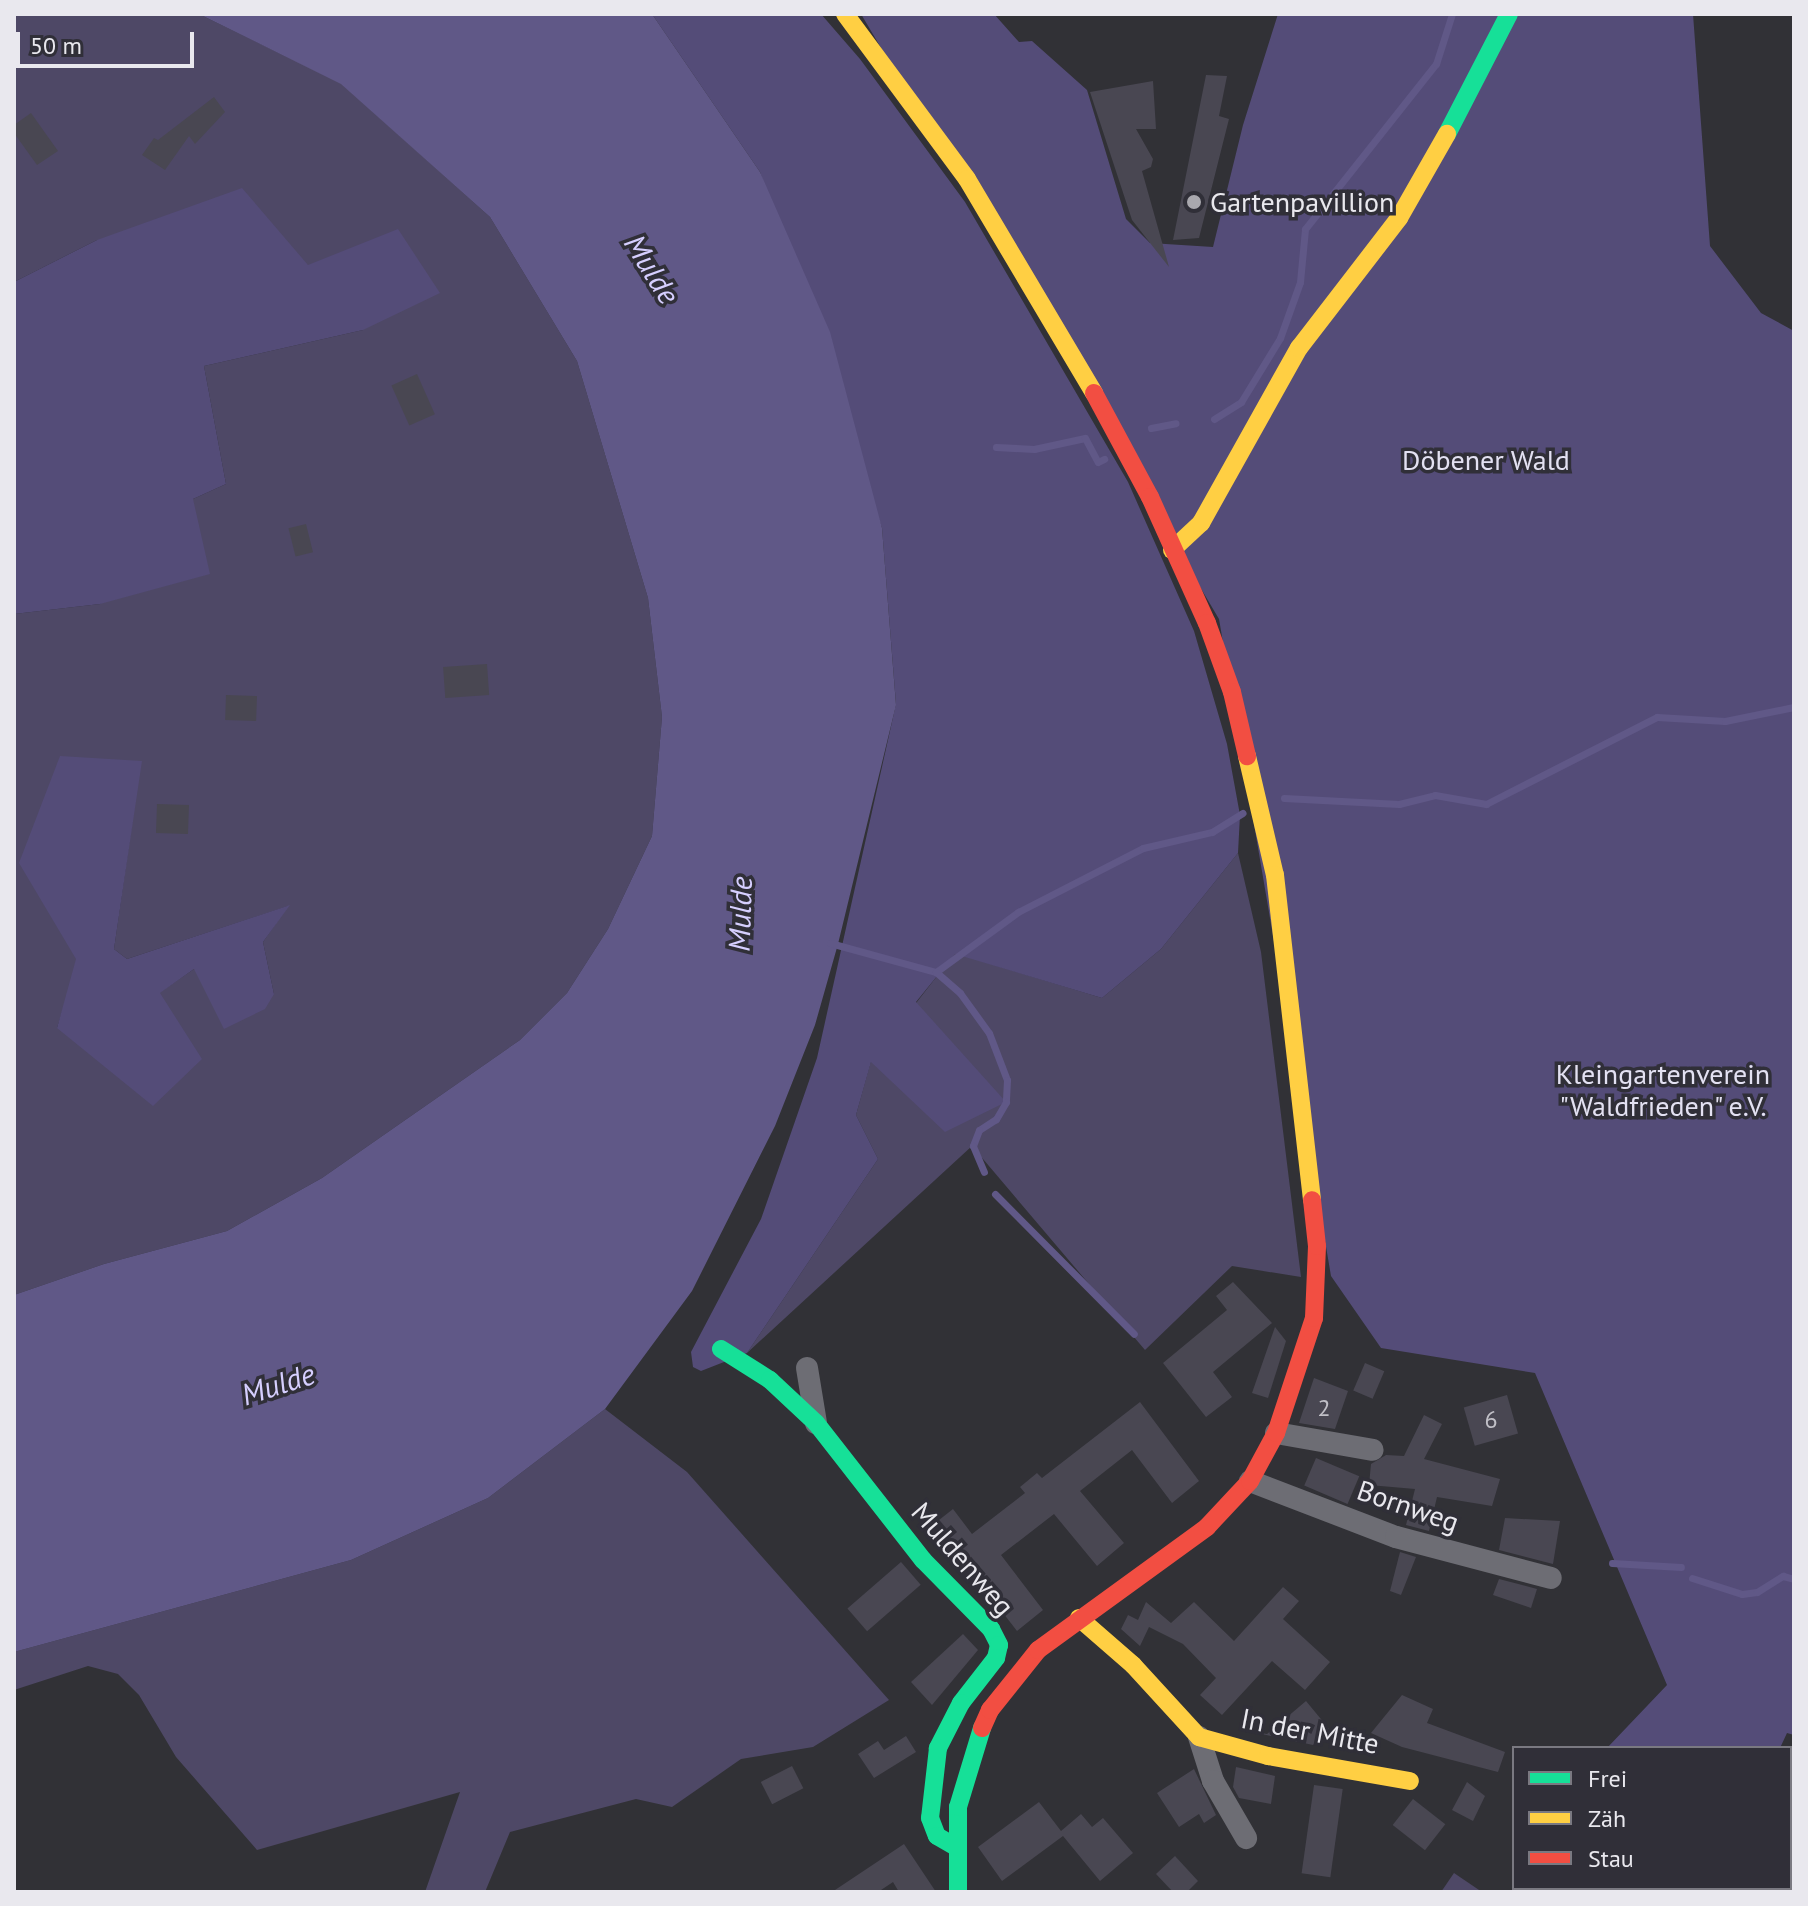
<!DOCTYPE html>
<meta charset="utf-8">
<style>
body{margin:0}
#map{position:relative;width:1808px;height:1906px;overflow:hidden;background:#313136;font-family:"PT Sans",sans-serif}
div>[style]{position:absolute}
[style*='--x']{left:calc(var(--x)*1px);top:calc(var(--y)*1px);width:calc(var(--w)*1px);rotate:calc(var(--a)*1deg)}
.green>*{inset:0;background:#4e4866}
.forest>*{inset:0;background:#544c78}
.water>*{inset:0;background:#605887}
.stream>*{height:7px;margin:-3.5px;padding:0 3.5px;transform-origin:3.5px;border-radius:3.5px;background:#605887}
.building>*{inset:0;background:#494752;transform-origin:0 0}
.street>*{height:22px;margin:-11px;padding:0 11px;transform-origin:11px;border-radius:11px;background:#6d6d74}
.fast>*{height:18px;margin:-9px;padding:0 9px;transform-origin:9px;border-radius:9px;background:#16e098}
.slow>*{height:18px;margin:-9px;padding:0 9px;transform-origin:9px;border-radius:9px;background:#ffcf43}
.jam>*{height:18px;margin:-9px;padding:0 9px;transform-origin:9px;border-radius:9px;background:#f24e42}
.dots>*{width:22px;height:22px;translate:-50% -50%;box-sizing:border-box;border:4px solid #302f38;border-radius:50%}
span{translate:-50% -50%;white-space:nowrap;text-align:center;line-height:1.15;-webkit-text-stroke:7px #302f38;paint-order:stroke}
.number-label{font-size:24px;color:#c1c0c7}
.number-label span{-webkit-text-stroke-width:0}
.poi-label{font-size:28px;color:#e9e8ee}
.left{translate:0 -50%;text-align:left}
.park-label{font-size:28px;color:#e3e1f2}
.street-label{font-size:28px;color:#e9e8ee}
.water-label{font-size:30px;color:#d6cfff;font-style:italic}
.frame{position:absolute;inset:0;border:16px solid #e9e8ee;pointer-events:none}
.legend{position:absolute;left:1512px;top:1746px;width:280px;height:144px;box-sizing:border-box;background:#302f38;border:2px solid #7a7981;margin:0;padding:10px 14px;list-style:none;font-size:24px;color:#e9e8ee}
.legend li{display:flex;align-items:center;gap:16px;height:40px}
.legend b{width:40px;border:2px solid #7a7981}
.scale{position:absolute;left:16px;top:32px;width:178px;height:36px;box-sizing:border-box;border:4px solid #e9e8ee;border-top:0;padding-left:10px;font-size:24px;line-height:28px;white-space:nowrap;color:#e9e8ee;-webkit-text-stroke:6px #302f38;paint-order:stroke}
</style>
<div id="map">
<div class="green">
<i style="clip-path:polygon(evenodd,14px 14px,199px 14px,341px 83px,490px 217px,577px 361px,648px 598px,662px 717px,652px 836px,608px 929px,567px 993px,520px 1040px,322px 1178px,227px 1231px,104px 1264px,14px 1295px,14px 614px,100px 604px,193px 499px,226px 484px,204px 366px,363px 330px,308px 265px,97px 240px,14px 282px,14px 14px,141px 761px,114px 949px,127px 959px,288px 906px,263px 942px,274px 994px,194px 969px,159px 993px,57px 1028px,141px 761px)"></i>
<i style="clip-path:polygon(1238px 853px,1261px 952px,1301px 1277px,1232px 1266px,1145px 1350px,972px 1146px,747px 1353px,878px 1159px,856px 1115px,871px 1061px,955px 953px,1102px 998px,1161px 949px)"></i>
<i style="clip-path:polygon(605px 1409px,687px 1472px,889px 1700px,813px 1747px,741px 1759px,672px 1807px,636px 1799px,510px 1832px,485px 1892px,425px 1892px,460px 1792px,257px 1850px,176px 1757px,139px 1695px,118px 1674px,88px 1666px,14px 1690px,14px 1652px,351px 1560px,488px 1498px)"></i>
<i style="clip-path:polygon(1454px 1873px,1482px 1892px,1441px 1892px)"></i>
</div>
<div class="forest">
<i style="clip-path:polygon(652px 14px,821px 14px,860px 59px,965px 202px,1128px 482px,1194px 631px,1227px 744px,1240px 815px,1238px 853px,1161px 949px,1102px 998px,955px 954px,916px 1002px,1006px 1102px,945px 1132px,871px 1062px,856px 1115px,878px 1159px,747px 1353px,701px 1371px,693px 1367px,691px 1352px,761px 1219px,817px 1058px,896px 704px,882px 528px,760px 172px)"></i>
<i style="clip-path:polygon(861px 14px,994px 14px,1019px 42px,1032px 41px,1087px 90px,1126px 219px,1150px 243px,1213px 247px,1243px 125px,1278px 14px,1693px 14px,1710px 246px,1761px 313px,1794px 331px,1794px 1735px,1787px 1733px,1780px 1748px,1607px 1748px,1667px 1685px,1535px 1373px,1381px 1348px,1331px 1276px,1219px 619px)"></i>
<i style="clip-path:polygon(242px 188px,308px 265px,398px 229px,440px 293px,363px 330px,204px 366px,226px 484px,193px 499px,210px 574px,100px 604px,14px 614px,14px 282px,97px 240px)"></i>
<i style="clip-path:polygon(60px 756px,142px 761px,114px 949px,127px 959px,290px 905px,263px 942px,274px 994px,265px 1009px,224px 1029px,194px 969px,160px 993px,202px 1059px,153px 1106px,57px 1028px,76px 959px,19px 863px)"></i>
</div>
<div class="water">
<i style="clip-path:polygon(199px 14px,652px 14px,760px 172px,830px 332px,882px 528px,896px 705px,838px 944px,815px 1025px,775px 1126px,692px 1291px,605px 1409px,488px 1498px,351px 1560px,14px 1652px,14px 1295px,104px 1264px,227px 1231px,322px 1178px,520px 1040px,567px 993px,608px 929px,652px 836px,662px 717px,648px 598px,577px 361px,490px 217px,341px 84px)"></i>
</div>
<div class="stream">
<i style="--x:1214;--y:419;--w:32;--a:-32"></i>
<i style="--x:1241;--y:402;--w:75;--a:-58.6"></i>
<i style="--x:1280;--y:338;--w:59;--a:-70.3"></i>
<i style="--x:1300;--y:282;--w:53;--a:-84.6"></i>
<i style="--x:1305;--y:229;--w:211;--a:-51.6"></i>
<i style="--x:1436;--y:64;--w:52;--a:-72.3"></i>
<i style="--x:1151;--y:428;--w:25;--a:-11"></i>
<i style="--x:996;--y:447;--w:38;--a:3"></i>
<i style="--x:1034;--y:449;--w:52;--a:-12.2"></i>
<i style="--x:1085;--y:438;--w:27;--a:62"></i>
<i style="--x:1098;--y:462;--w:7;--a:-27"></i>
<i style="--x:1284;--y:798;--w:115;--a:3"></i>
<i style="--x:1399;--y:804;--w:37;--a:-14"></i>
<i style="--x:1435;--y:795;--w:52;--a:10"></i>
<i style="--x:1486;--y:804;--w:192;--a:-27"></i>
<i style="--x:1657;--y:717;--w:68;--a:3.4"></i>
<i style="--x:1725;--y:721;--w:70;--a:-11.5"></i>
<i style="--x:830;--y:943;--w:110;--a:15.3"></i>
<i style="--x:936;--y:972;--w:102;--a:-36.2"></i>
<i style="--x:1018;--y:912;--w:140;--a:-27.1"></i>
<i style="--x:1143;--y:848;--w:71;--a:-13.1"></i>
<i style="--x:1212;--y:832;--w:36;--a:-32"></i>
<i style="--x:936;--y:972;--w:32;--a:41"></i>
<i style="--x:960;--y:993;--w:49;--a:54.1"></i>
<i style="--x:989;--y:1033;--w:50;--a:69"></i>
<i style="--x:1007;--y:1080;--w:22;--a:93"></i>
<i style="--x:1006;--y:1102;--w:20;--a:120"></i>
<i style="--x:996;--y:1119;--w:20;--a:147"></i>
<i style="--x:979;--y:1130;--w:17;--a:111"></i>
<i style="--x:973;--y:1146;--w:28;--a:67"></i>
<i style="--x:995;--y:1194;--w:197;--a:45.2"></i>
<i style="--x:1612;--y:1563;--w:69;--a:3.3"></i>
<i style="--x:1692;--y:1578;--w:52;--a:17.7"></i>
<i style="--x:1742;--y:1594;--w:15;--a:-8"></i>
<i style="--x:1757;--y:1592;--w:31;--a:-32"></i>
<i style="--x:1783;--y:1576;--w:11;--a:15"></i>
</div>
<div class="building">
<i style="clip-path:polygon(1206px 75px,1227px 76px,1219px 116px,1229px 119px,1199px 238px,1173px 240px)"></i>
<i style="clip-path:polygon(1153px 81px,1156px 129px,1136px 129px,1153px 159px,1151px 167px,1142px 171px,1169px 267px,1132px 220px,1090px 92px)"></i>
<i style="clip-path:polygon(214px 97px,225px 112px,195px 144px,189px 136px,165px 170px,142px 155px,154px 138px,158px 140px)"></i>
<i style="clip-path:polygon(31px 113px,58px 151px,37px 165px,14px 133px,14px 125px)"></i>
<i style="left:417px;top:374px;width:44px;height:28px;rotate:66deg"></i>
<i style="left:306px;top:524px;width:29px;height:18px;rotate:76deg"></i>
<i style="left:487px;top:664px;width:31px;height:44px;rotate:86deg"></i>
<i style="left:226px;top:695px;width:31px;height:25px;rotate:2deg"></i>
<i style="left:157px;top:804px;width:32px;height:29px;rotate:2deg"></i>
<i style="clip-path:polygon(1233px 1282px,1272px 1323px,1213px 1372px,1232px 1397px,1206px 1417px,1163px 1363px,1227px 1310px,1216px 1296px)"></i>
<i style="clip-path:polygon(1275px 1327px,1286px 1341px,1268px 1398px,1252px 1393px)"></i>
<i style="left:1365px;top:1363px;width:21px;height:30px;rotate:23deg"></i>
<i style="clip-path:polygon(1314px 1378px,1348px 1391px,1335px 1429px,1299px 1423px)"></i>
<i style="left:1507px;top:1395px;width:40px;height:45px;rotate:74deg"></i>
<i style="clip-path:polygon(1140px 1402px,1199px 1481px,1172px 1503px,1132px 1450px,1080px 1491px,1124px 1543px,1097px 1566px,1054px 1514px,1001px 1555px,1043px 1610px,1017px 1631px,934px 1524px,953px 1509px,972px 1534px,1025px 1493px,1020px 1487px,1037px 1473px,1042px 1478px)"></i>
<i style="clip-path:polygon(1424px 1415px,1442px 1424px,1424px 1459px,1500px 1479px,1492px 1506px,1437px 1497px,1429px 1531px,1406px 1525px,1415px 1489px,1369px 1485px,1371px 1464px,1386px 1455px,1404px 1456px)"></i>
<i style="left:1316px;top:1458px;width:47px;height:30px;rotate:23deg"></i>
<i style="clip-path:polygon(1505px 1518px,1560px 1521px,1553px 1564px,1499px 1550px)"></i>
<i style="clip-path:polygon(1400px 1552px,1416px 1557px,1401px 1595px,1390px 1591px)"></i>
<i style="left:901px;top:1562px;width:30px;height:71px;rotate:49deg"></i>
<i style="clip-path:polygon(1499px 1579px,1537px 1589px,1531px 1608px,1493px 1595px)"></i>
<i style="clip-path:polygon(1283px 1587px,1299px 1601px,1283px 1619px,1330px 1662px,1305px 1690px,1272px 1661px,1222px 1715px,1200px 1695px,1216px 1678px,1183px 1644px,1149px 1627px,1140px 1646px,1121px 1629px,1128px 1615px,1138px 1620px,1146px 1602px,1171px 1623px,1194px 1602px,1234px 1641px)"></i>
<i style="clip-path:polygon(963px 1634px,978px 1650px,932px 1705px,911px 1682px)"></i>
<i style="clip-path:polygon(1402px 1695px,1433px 1709px,1427px 1723px,1505px 1752px,1498px 1772px,1402px 1747px,1371px 1733px)"></i>
<i style="clip-path:polygon(1306px 1701px,1330px 1730px,1313px 1745px,1248px 1731px,1267px 1734px)"></i>
<i style="clip-path:polygon(906px 1736px,916px 1752px,874px 1778px,858px 1754px,878px 1741px,884px 1750px)"></i>
<i style="left:792px;top:1766px;width:25px;height:35px;rotate:63deg"></i>
<i style="clip-path:polygon(1236px 1767px,1275px 1776px,1271px 1804px,1239px 1798px,1233px 1787px)"></i>
<i style="clip-path:polygon(1194px 1769px,1216px 1815px,1204px 1823px,1199px 1814px,1179px 1827px,1157px 1793px)"></i>
<i style="clip-path:polygon(1467px 1782px,1485px 1796px,1473px 1821px,1452px 1810px)"></i>
<i style="left:1314px;top:1785px;width:29px;height:89px;rotate:8deg"></i>
<i style="left:1413px;top:1799px;width:41px;height:33px;rotate:38deg"></i>
<i style="clip-path:polygon(1039px 1802px,1061px 1831px,1081px 1814px,1092px 1827px,1103px 1818px,1133px 1853px,1100px 1881px,1063px 1836px,1002px 1881px,978px 1847px)"></i>
<i style="clip-path:polygon(904px 1844px,936px 1892px,899px 1892px,893px 1882px,878px 1892px,832px 1892px)"></i>
<i style="clip-path:polygon(1175px 1856px,1198px 1881px,1187px 1892px,1173px 1892px,1156px 1874px)"></i>
</div>
<div class="street">
<i style="--x:807;--y:1368;--w:56;--a:80.7"></i>
<i style="--x:1276;--y:1433;--w:98;--a:9.9"></i>
<i style="--x:1250;--y:1481;--w:156;--a:21"></i>
<i style="--x:1396;--y:1537;--w:160;--a:14.8"></i>
<i style="--x:1199;--y:1737;--w:46;--a:72.3"></i>
<i style="--x:1213;--y:1781;--w:66;--a:59.9"></i>
</div>
<div class="fast">
<i style="--x:1447;--y:134;--w:135;--a:-62.7"></i>
<i style="--x:721;--y:1349;--w:58;--a:32.3"></i>
<i style="--x:770;--y:1380;--w:63;--a:43.1"></i>
<i style="--x:816;--y:1423;--w:174;--a:52"></i>
<i style="--x:923;--y:1560;--w:97;--a:45.4"></i>
<i style="--x:991;--y:1629;--w:18;--a:63"></i>
<i style="--x:999;--y:1645;--w:13;--a:103"></i>
<i style="--x:996;--y:1658;--w:57;--a:127.9"></i>
<i style="--x:961;--y:1703;--w:51;--a:117.1"></i>
<i style="--x:938;--y:1748;--w:70;--a:96.5"></i>
<i style="--x:930;--y:1818;--w:19;--a:69"></i>
<i style="--x:937;--y:1836;--w:20;--a:30"></i>
<i style="--x:958;--y:1892;--w:85;--a:-90"></i>
<i style="--x:958;--y:1807;--w:83;--a:-73.1"></i>
</div>
<div class="slow">
<i style="--x:845;--y:14;--w:205;--a:53.5"></i>
<i style="--x:967;--y:179;--w:249;--a:59.3"></i>
<i style="--x:1172;--y:550;--w:40;--a:-43"></i>
<i style="--x:1201;--y:523;--w:201;--a:-60.8"></i>
<i style="--x:1299;--y:348;--w:164;--a:-52.4"></i>
<i style="--x:1399;--y:218;--w:97;--a:-60.3"></i>
<i style="--x:1247;--y:756;--w:122;--a:76.8"></i>
<i style="--x:1275;--y:875;--w:327;--a:83.5"></i>
<i style="--x:1079;--y:1618;--w:72;--a:41"></i>
<i style="--x:1133;--y:1665;--w:98;--a:47.5"></i>
<i style="--x:1199;--y:1737;--w:72;--a:15.4"></i>
<i style="--x:1268;--y:1756;--w:144;--a:10"></i>
</div>
<div class="jam">
<i style="--x:1094;--y:393;--w:118;--a:61.7"></i>
<i style="--x:1150;--y:497;--w:138;--a:65.7"></i>
<i style="--x:1207;--y:623;--w:73;--a:70.1"></i>
<i style="--x:1232;--y:692;--w:66;--a:76.8"></i>
<i style="--x:982;--y:1728;--w:20;--a:-66"></i>
<i style="--x:990;--y:1710;--w:77;--a:-51.3"></i>
<i style="--x:1038;--y:1650;--w:209;--a:-36"></i>
<i style="--x:1207;--y:1527;--w:63;--a:-46.9"></i>
<i style="--x:1250;--y:1481;--w:55;--a:-61.6"></i>
<i style="--x:1276;--y:1433;--w:121;--a:-71.7"></i>
<i style="--x:1314;--y:1318;--w:72;--a:-87.6"></i>
<i style="--x:1317;--y:1246;--w:46;--a:-96.2"></i>
</div>
<div class="dots">
<i style="left:1194px;top:202px;background:#a9a8ae"></i>
</div>
<div class="number-label">
<span style="left:1324px;top:1408px">2</span>
<span style="left:1491px;top:1420px">6</span>
</div>
<div class="poi-label">
<span class="left" style="left:1210px;top:202px">Gartenpavillion</span>
</div>
<div class="park-label">
<span style="left:1486px;top:460px">Döbener Wald</span>
<span style="left:1663px;top:1090px">Kleingartenverein<br>"Waldfrieden" e.V.</span>
</div>
<div class="street-label">
<span style="left:1408px;top:1506px;rotate:19deg">Bornweg</span>
<span style="left:963px;top:1559px;rotate:49deg">Muldenweg</span>
<span style="left:1310px;top:1731px;rotate:11deg">In der Mitte</span>
</div>
<div class="water-label">
<span style="left:652px;top:269px;rotate:58deg">Mulde</span>
<span style="left:740px;top:914px;rotate:-88deg">Mulde</span>
<span style="left:278px;top:1384px;rotate:-18deg">Mulde</span>
</div>
<div class="frame"></div>
<ul class="legend">
<li><b style="height:10px;background:#16e098"></b>Frei</li>
<li><b style="height:10px;background:#ffcf43"></b>Zäh</li>
<li><b style="height:10px;background:#f24e42"></b>Stau</li>
</ul>
<div class="scale">50 m</div>
</div>
